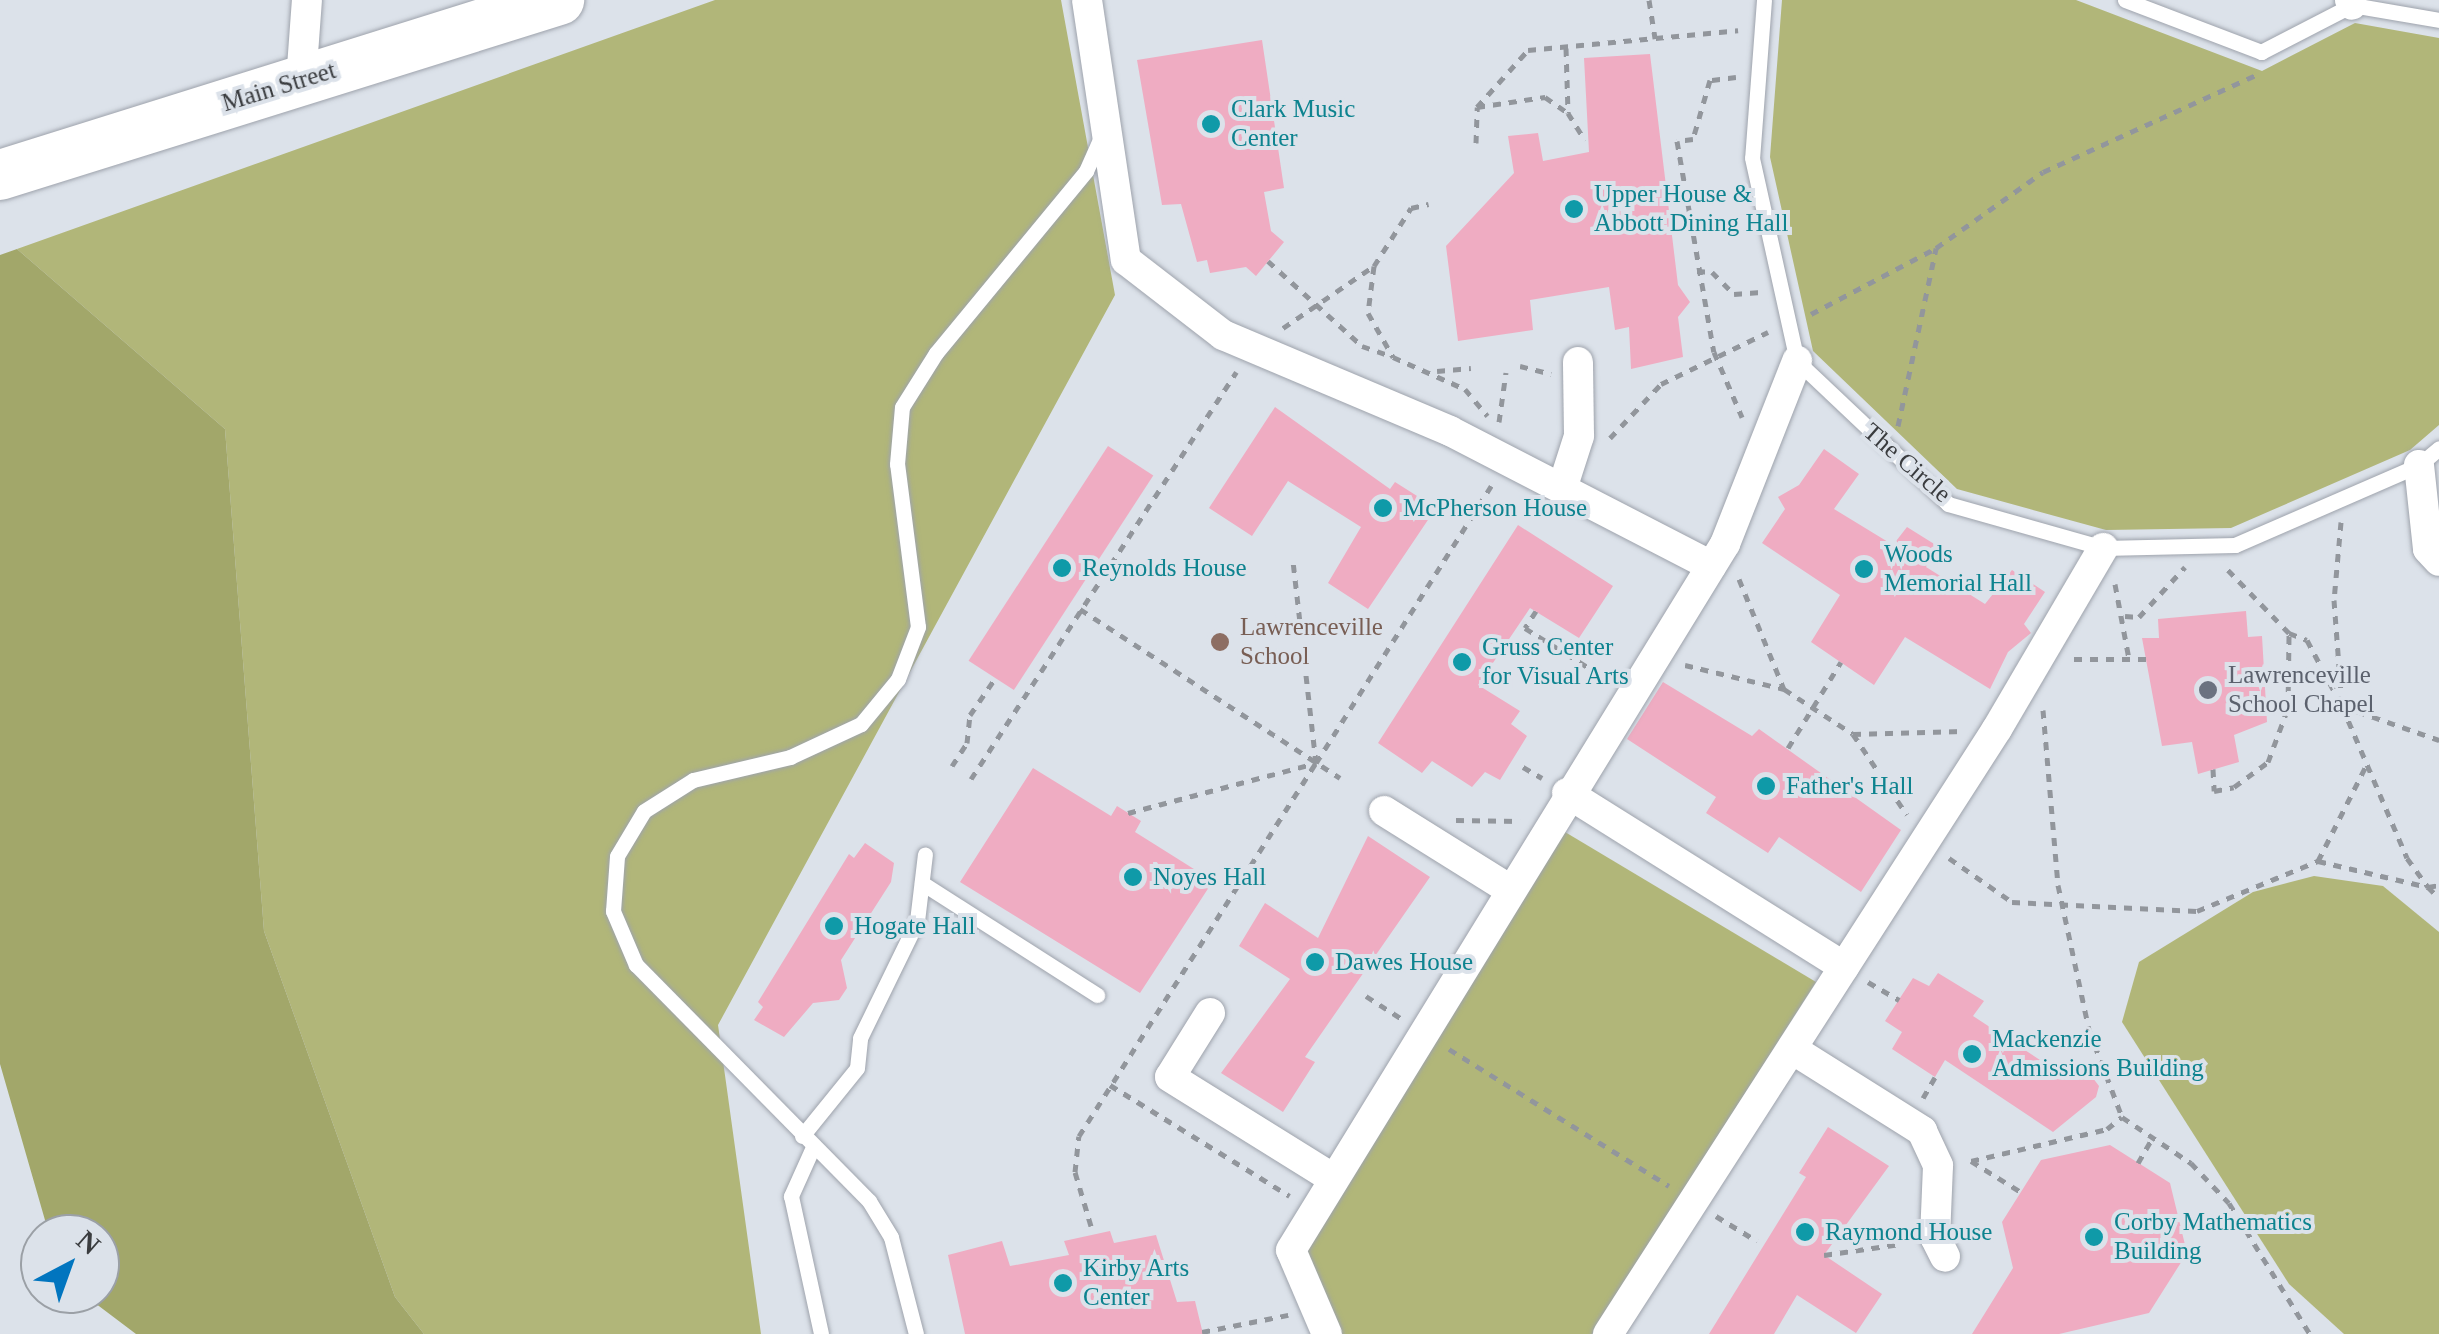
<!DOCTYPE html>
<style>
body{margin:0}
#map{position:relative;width:2439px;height:1334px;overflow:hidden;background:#dce2ea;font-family:Georgia,serif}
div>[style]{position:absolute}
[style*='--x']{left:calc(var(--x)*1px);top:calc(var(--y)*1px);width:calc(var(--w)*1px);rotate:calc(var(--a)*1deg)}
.green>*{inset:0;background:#b1b679}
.forest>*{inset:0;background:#a2a76a}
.building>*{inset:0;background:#efacc2;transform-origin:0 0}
.path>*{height:5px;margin-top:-2.5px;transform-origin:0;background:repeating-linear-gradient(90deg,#92969c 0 8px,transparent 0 16px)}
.roads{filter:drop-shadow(0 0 2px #9ea3ac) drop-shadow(0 0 2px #9ea3ac)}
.service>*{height:15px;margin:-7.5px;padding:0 7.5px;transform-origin:7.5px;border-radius:7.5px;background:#fff}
.minor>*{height:30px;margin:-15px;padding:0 15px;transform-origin:15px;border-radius:15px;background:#fff}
.trunk>*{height:50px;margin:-25px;padding:0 25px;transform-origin:25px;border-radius:25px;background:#fff}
.dots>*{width:28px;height:28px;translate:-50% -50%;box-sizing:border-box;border:5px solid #dce2ea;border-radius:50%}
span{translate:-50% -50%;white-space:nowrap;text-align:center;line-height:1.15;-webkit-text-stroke:8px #dce2ea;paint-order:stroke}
.street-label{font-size:25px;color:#3a3c3f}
.culture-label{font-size:25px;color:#0d838f}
.left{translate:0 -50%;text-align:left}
.education-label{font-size:25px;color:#785e54}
.worship-label{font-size:25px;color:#5b616d}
.north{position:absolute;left:20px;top:1214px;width:100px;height:100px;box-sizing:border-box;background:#dce2ea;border:2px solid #9ba0a6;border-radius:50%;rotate:41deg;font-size:28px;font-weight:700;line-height:40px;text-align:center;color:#3a3c3f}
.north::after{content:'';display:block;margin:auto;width:35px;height:45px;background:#0175bf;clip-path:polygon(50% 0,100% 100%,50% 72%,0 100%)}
</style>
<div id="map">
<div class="green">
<i style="clip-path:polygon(715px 0,1061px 0,1115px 295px,718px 1025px,761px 1334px,424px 1334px,395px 1297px,264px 931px,225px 429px,17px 249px)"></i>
<i style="clip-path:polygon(1782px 0,2076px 0,2262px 71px,2355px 23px,2439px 38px,2439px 425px,2410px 450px,2231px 528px,2106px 530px,1957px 489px,1813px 351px,1770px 157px)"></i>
<i style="clip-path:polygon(1560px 829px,1816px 982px,1592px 1334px,1342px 1334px,1306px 1251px)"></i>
<i style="clip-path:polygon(2314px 876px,2383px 886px,2439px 932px,2439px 1334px,2344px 1334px,2289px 1284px,2122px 1022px,2139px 962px,2253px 892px)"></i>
</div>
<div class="forest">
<i style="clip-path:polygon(17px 249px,225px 429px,264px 931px,395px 1297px,424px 1334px,136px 1334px,83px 1294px,100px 1294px,100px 1234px,49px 1234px,0 1064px,0 255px)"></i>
</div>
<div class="building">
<i style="clip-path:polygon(1262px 40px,1284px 188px,1264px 192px,1271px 231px,1284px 242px,1256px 276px,1246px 267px,1210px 273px,1207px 260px,1197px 262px,1181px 204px,1162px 205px,1137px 60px)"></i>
<i style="clip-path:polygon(1650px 54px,1678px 285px,1690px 302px,1678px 317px,1683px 357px,1631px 369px,1629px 327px,1615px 330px,1609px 287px,1530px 300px,1533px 330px,1458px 341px,1446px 246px,1514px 173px,1508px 136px,1538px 133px,1543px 161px,1589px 152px,1584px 58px)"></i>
<i style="clip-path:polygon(1275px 407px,1390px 489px,1395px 482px,1436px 508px,1368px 609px,1328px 583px,1361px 527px,1288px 481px,1252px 536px,1209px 508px)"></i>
<i style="left:1108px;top:446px;width:54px;height:256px;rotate:33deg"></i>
<i style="clip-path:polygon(1824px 449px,1859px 474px,1834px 509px,1893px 545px,1907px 527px,1939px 547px,1926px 567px,1985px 604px,2012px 570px,2045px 592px,2024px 624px,2031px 633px,2008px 652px,1990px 689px,1905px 637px,1874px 685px,1811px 642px,1840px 595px,1762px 543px,1785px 509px,1778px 497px,1799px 485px)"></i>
<i style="clip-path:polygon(1518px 525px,1613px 586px,1579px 638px,1530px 608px,1478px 685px,1520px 711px,1511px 724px,1527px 736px,1500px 780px,1485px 772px,1472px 787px,1432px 761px,1422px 773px,1378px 743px)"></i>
<i style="clip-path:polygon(2246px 611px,2248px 637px,2262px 636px,2267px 722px,2234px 735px,2239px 762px,2198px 774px,2192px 742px,2162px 746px,2142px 638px,2159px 638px,2158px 619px)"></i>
<i style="clip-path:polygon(1663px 682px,1752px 736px,1759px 729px,1901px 830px,1861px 892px,1779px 837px,1768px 853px,1706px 813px,1716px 797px,1627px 739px)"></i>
<i style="clip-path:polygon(1033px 768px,1111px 816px,1117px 806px,1141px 821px,1135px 832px,1213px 881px,1140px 993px,960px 882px)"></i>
<i style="clip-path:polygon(1368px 836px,1430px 877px,1305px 1057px,1315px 1062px,1283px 1112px,1221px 1073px,1290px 979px,1239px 946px,1265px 903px,1318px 938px)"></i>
<i style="clip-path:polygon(865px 843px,894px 863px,891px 882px,841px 960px,847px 988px,839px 1000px,813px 1003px,784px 1037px,754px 1020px,763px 1007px,758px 1002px,849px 854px,854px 858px)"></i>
<i style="clip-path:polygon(1938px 973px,1984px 1001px,1973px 1016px,2040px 1060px,2034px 1068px,2086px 1069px,2099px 1086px,2096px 1097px,2053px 1132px,1945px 1060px,1935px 1077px,1892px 1049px,1902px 1032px,1885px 1021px,1913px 978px,1929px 986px)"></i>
<i style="clip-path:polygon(1828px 1127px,1889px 1166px,1824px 1255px,1882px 1294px,1856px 1333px,1797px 1295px,1774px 1334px,1709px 1334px,1806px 1177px,1799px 1173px)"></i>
<i style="clip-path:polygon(2110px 1145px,2170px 1183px,2187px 1253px,2149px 1313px,2059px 1334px,1972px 1334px,2013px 1268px,2002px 1222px,2041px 1160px)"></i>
<i style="clip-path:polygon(1110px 1231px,1114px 1243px,1156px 1235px,1177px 1302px,1195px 1301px,1203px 1334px,965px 1334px,948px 1255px,1002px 1241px,1010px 1266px,1069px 1255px,1064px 1241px)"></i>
</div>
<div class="path">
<i style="--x:1649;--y:0;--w:39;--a:81"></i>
<i style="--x:1566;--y:48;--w:65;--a:88.2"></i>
<i style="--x:1568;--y:113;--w:32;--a:58"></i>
<i style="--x:1736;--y:77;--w:26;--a:173"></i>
<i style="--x:1710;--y:80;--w:61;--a:106.1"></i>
<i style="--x:1693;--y:139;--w:16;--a:173"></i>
<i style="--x:1677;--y:141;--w:214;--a:80.1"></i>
<i style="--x:1714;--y:352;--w:71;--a:66.7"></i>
<i style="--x:1477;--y:107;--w:69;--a:-8.4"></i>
<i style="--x:1545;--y:97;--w:28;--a:35"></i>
<i style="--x:1476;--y:143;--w:36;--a:-88"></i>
<i style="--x:1477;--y:107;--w:76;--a:-48.2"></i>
<i style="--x:1528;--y:50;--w:211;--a:-5.4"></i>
<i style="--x:1268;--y:261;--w:127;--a:42.1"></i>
<i style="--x:1362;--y:346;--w:31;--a:19"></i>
<i style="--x:1374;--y:266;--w:47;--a:97.3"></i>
<i style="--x:1368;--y:313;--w:51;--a:60.4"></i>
<i style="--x:1393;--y:357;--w:79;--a:24"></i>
<i style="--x:1465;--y:389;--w:35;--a:50"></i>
<i style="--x:1697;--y:271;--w:15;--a:4"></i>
<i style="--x:1712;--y:272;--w:31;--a:45"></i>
<i style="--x:1734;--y:294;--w:27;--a:-4"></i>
<i style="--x:1811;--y:314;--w:141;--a:-27.8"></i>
<i style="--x:1283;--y:328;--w:110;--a:-34.3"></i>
<i style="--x:1374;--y:266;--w:69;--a:-57.5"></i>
<i style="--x:1411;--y:208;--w:18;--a:-13"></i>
<i style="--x:1520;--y:366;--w:32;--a:14"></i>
<i style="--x:1437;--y:371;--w:34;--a:-5"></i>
<i style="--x:1499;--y:422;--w:50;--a:-82"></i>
<i style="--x:1898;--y:426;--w:182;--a:-77.9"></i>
<i style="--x:1936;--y:248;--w:131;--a:-35.4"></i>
<i style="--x:2043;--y:172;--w:234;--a:-24.5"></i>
<i style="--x:1610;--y:438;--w:74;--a:-46.6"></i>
<i style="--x:1661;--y:384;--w:119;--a:-25.9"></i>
<i style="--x:2341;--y:522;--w:78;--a:95.1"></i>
<i style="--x:2334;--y:600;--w:106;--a:85.7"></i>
<i style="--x:2342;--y:706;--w:165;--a:66.8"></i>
<i style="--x:2407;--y:858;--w:36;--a:54"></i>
<i style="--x:2428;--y:887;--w:11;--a:-10"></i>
<i style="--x:1739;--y:579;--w:119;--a:67.8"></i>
<i style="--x:2115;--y:584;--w:76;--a:79.4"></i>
<i style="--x:1080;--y:609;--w:310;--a:33"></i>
<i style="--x:1536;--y:611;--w:20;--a:123"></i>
<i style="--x:1525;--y:628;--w:97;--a:31.9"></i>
<i style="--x:2125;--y:616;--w:14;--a:4"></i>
<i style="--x:2139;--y:617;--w:68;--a:-47.4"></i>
<i style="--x:2289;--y:633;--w:19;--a:21"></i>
<i style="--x:2307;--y:640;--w:75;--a:62.1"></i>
<i style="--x:2342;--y:706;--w:103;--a:19.3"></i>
<i style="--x:2074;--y:659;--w:72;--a:0"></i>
<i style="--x:1685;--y:665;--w:102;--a:13.6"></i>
<i style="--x:1784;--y:689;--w:82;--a:33.1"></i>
<i style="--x:1853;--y:734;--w:110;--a:-1.6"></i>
<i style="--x:2043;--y:710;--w:176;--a:85.1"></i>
<i style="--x:2058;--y:885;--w:148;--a:77.9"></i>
<i style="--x:2089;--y:1030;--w:93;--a:69.2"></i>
<i style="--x:2122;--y:1117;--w:83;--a:33.7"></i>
<i style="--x:2191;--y:1163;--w:55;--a:46.5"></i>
<i style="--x:2229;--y:1203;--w:154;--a:58.3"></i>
<i style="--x:1853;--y:734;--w:97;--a:56.3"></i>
<i style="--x:1788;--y:748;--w:101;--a:-58.4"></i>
<i style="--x:952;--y:766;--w:27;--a:-57"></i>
<i style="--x:967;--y:743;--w:28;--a:-84"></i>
<i style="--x:970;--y:715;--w:46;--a:-55.6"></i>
<i style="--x:1523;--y:767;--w:22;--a:30"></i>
<i style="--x:2213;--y:769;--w:22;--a:87"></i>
<i style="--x:2214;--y:791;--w:20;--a:-11"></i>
<i style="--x:2234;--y:787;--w:42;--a:-36.3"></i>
<i style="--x:2268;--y:762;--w:58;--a:-69.7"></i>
<i style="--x:2288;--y:708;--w:75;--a:-89.2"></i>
<i style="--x:2289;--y:633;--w:89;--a:-134.1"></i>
<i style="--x:971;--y:779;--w:486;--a:-56.9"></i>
<i style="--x:1128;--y:813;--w:195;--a:-14.9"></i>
<i style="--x:1316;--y:763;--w:328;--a:-57.7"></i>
<i style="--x:1456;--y:820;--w:64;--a:0.9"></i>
<i style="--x:1949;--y:858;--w:77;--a:34.9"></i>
<i style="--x:2012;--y:902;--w:185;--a:2.8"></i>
<i style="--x:2197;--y:911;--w:131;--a:-22.5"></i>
<i style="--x:2318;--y:861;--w:109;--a:-63.2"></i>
<i style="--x:2318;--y:861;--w:113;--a:13.3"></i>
<i style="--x:2428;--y:887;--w:16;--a:45"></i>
<i style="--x:1868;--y:982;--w:36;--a:30"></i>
<i style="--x:1366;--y:996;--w:43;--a:32.6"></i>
<i style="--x:1449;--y:1049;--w:259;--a:31.9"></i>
<i style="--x:1110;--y:1085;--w:211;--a:31.7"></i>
<i style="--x:1923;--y:1098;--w:24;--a:-60"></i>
<i style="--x:1971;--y:1161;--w:140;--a:-13.2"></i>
<i style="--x:2107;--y:1129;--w:19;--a:-39"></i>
<i style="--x:1971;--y:1161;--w:59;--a:31.8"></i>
<i style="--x:2138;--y:1163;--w:30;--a:-60"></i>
<i style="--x:1716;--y:1216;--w:48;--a:31.4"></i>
<i style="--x:1091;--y:1226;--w:56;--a:-106.5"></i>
<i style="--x:1075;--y:1172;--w:36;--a:-84"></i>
<i style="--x:1079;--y:1136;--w:442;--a:-57.6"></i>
<i style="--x:1316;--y:763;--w:204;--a:-96.5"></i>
<i style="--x:1824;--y:1255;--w:77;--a:-8.2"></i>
<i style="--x:1202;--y:1332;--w:88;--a:-11.2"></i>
</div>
<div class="roads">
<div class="service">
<i style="--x:1764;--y:0;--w:158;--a:94.3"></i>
<i style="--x:1752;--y:158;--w:208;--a:77.5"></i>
<i style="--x:1797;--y:361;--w:208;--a:43.4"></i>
<i style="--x:1948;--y:504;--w:161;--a:15.8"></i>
<i style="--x:2103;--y:548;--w:132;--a:-1.3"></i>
<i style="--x:2235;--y:545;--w:201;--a:-23.5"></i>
<i style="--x:2419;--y:465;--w:26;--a:-40"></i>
<i style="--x:2125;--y:0;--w:146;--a:20.9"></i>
<i style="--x:2261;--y:52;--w:102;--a:-27.3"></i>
<i style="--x:2352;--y:5;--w:88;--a:9.8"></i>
<i style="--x:922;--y:883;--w:208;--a:32.6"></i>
<i style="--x:802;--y:1136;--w:87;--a:-51"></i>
<i style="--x:857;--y:1068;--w:30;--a:-84"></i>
<i style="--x:860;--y:1038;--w:130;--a:-64"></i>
<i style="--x:917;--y:921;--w:67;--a:-83.2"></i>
<i style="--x:813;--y:1147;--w:54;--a:114.2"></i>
<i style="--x:791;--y:1196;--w:141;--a:77.7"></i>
<i style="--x:916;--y:1334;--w:100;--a:-104.5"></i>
<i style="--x:891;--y:1237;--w:42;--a:-121.4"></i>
<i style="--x:869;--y:1201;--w:332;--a:-134.6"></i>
<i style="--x:636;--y:965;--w:59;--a:-113.1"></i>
<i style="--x:613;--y:911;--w:55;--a:-85.8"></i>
<i style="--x:617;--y:856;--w:52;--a:-59"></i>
<i style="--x:644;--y:811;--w:58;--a:-32.3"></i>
<i style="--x:693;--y:780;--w:100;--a:-13.3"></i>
<i style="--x:790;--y:757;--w:78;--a:-24.9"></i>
<i style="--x:861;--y:724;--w:58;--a:-50.6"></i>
<i style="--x:898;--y:679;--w:56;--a:-69"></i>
<i style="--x:918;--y:627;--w:164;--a:-97.3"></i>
<i style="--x:897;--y:464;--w:57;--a:-85"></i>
<i style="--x:902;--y:407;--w:64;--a:-57.8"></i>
<i style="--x:936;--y:353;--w:236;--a:-50.5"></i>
<i style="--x:1086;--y:171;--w:36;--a:-66"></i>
</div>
<div class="minor">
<i style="--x:1087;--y:0;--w:263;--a:81.5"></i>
<i style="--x:1126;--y:260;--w:123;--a:37.7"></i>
<i style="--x:1223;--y:335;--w:246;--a:22.9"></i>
<i style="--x:1450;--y:431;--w:294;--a:27.3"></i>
<i style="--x:2350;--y:0;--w:5;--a:68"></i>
<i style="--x:301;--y:81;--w:81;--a:-85.8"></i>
<i style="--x:2419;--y:465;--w:84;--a:83.9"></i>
<i style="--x:2428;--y:549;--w:16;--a:47"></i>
<i style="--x:1562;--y:489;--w:56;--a:-72.2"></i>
<i style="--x:1579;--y:436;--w:74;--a:-90.8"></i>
<i style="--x:1567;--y:793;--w:327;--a:32.1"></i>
<i style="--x:1384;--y:811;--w:145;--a:32"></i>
<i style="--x:1210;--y:1013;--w:75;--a:122"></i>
<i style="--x:1170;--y:1077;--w:193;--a:31.9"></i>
<i style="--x:1792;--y:1049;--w:154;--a:32.2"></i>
<i style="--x:1922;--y:1131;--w:38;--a:65"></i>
<i style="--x:1938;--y:1166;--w:71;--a:92.4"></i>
<i style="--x:1935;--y:1237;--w:22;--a:63"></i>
<i style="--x:1327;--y:1334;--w:91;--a:-113.2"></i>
<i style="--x:1291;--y:1250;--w:829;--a:-58.42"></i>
<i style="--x:1725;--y:544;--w:197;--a:-68.5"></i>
<i style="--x:1608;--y:1334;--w:719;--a:-57.26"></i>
<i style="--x:1997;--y:729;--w:210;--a:-59.6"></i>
</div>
<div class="trunk">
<i style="--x:0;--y:175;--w:586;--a:-17.38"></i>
</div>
</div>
<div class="dots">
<i style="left:1211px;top:124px;background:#0f9aa8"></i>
<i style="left:1574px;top:209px;background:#0f9aa8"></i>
<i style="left:1383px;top:508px;background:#0f9aa8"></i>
<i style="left:1062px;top:568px;background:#0f9aa8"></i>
<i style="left:1864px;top:569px;background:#0f9aa8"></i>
<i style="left:1220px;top:642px;background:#8d6e63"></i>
<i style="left:1462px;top:662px;background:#0f9aa8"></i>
<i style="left:2208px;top:690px;background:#6b7280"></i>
<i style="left:1766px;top:786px;background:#0f9aa8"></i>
<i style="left:1133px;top:877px;background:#0f9aa8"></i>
<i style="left:834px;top:926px;background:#0f9aa8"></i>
<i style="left:1315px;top:962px;background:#0f9aa8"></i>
<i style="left:1972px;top:1054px;background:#0f9aa8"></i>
<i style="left:1805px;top:1232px;background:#0f9aa8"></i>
<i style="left:2094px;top:1237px;background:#0f9aa8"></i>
<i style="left:1063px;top:1283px;background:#0f9aa8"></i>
</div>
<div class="street-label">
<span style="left:279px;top:87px;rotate:-17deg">Main Street</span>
<span style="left:1907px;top:463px;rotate:41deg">The Circle</span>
</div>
<div class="culture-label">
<span class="left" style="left:1231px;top:124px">Clark Music<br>Center</span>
<span class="left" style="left:1594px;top:209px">Upper House &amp;<br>Abbott Dining Hall</span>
<span class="left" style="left:1403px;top:508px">McPherson House</span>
<span class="left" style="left:1884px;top:569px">Woods<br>Memorial Hall</span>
<span class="left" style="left:1082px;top:568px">Reynolds House</span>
<span class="left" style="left:1482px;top:662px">Gruss Center<br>for Visual Arts</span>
<span class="left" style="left:1786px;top:786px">Father's Hall</span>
<span class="left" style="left:1153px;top:877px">Noyes Hall</span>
<span class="left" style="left:854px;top:926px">Hogate Hall</span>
<span class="left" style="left:1335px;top:962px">Dawes House</span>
<span class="left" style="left:1992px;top:1054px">Mackenzie<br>Admissions Building</span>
<span class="left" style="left:2114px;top:1237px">Corby Mathematics<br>Building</span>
<span class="left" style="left:1825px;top:1232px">Raymond House</span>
<span class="left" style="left:1083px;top:1283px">Kirby Arts<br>Center</span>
</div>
<div class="education-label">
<span class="left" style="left:1240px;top:642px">Lawrenceville<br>School</span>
</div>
<div class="worship-label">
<span class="left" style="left:2228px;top:690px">Lawrenceville<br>School Chapel</span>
</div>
<div class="north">N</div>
</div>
